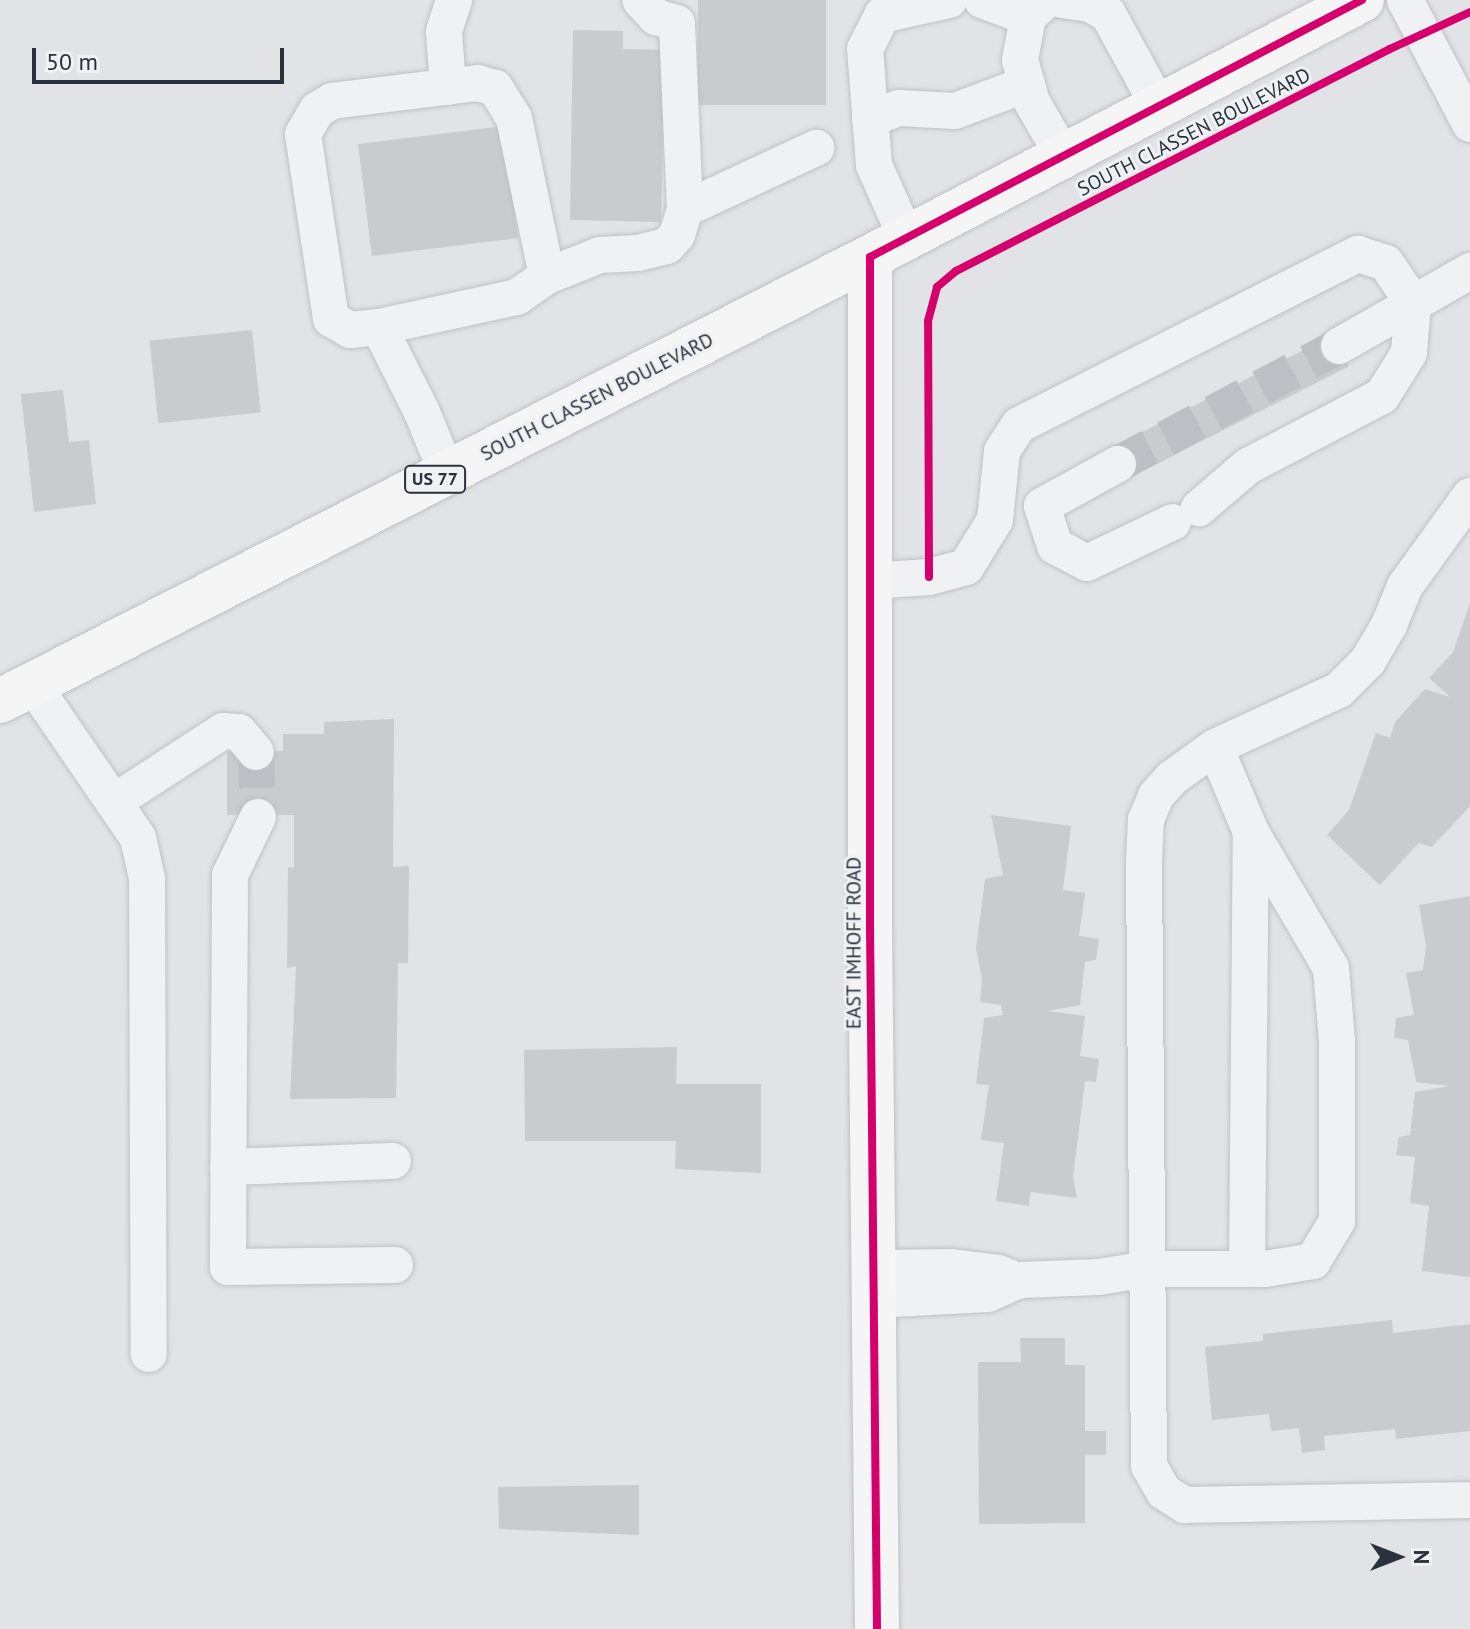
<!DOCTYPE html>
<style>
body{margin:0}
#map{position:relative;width:1470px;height:1629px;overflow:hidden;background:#e1e3e6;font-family:"PT Sans",sans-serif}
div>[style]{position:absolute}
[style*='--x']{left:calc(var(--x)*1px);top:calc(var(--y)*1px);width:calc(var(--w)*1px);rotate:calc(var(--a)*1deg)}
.building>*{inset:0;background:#c9cbce;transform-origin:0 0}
.minor-tunnel>*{height:36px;margin-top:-18px;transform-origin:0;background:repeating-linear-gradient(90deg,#bcc0c4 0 36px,transparent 0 54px)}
.roads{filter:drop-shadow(0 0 2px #c0c1c4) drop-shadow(0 0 2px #c0c1c4)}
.minor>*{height:36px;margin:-18px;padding:0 18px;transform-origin:18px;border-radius:18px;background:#f0f1f3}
.major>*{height:44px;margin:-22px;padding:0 22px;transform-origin:22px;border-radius:22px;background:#f5f5f6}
.cycleway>*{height:8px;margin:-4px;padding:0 4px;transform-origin:4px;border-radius:4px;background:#d6006c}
span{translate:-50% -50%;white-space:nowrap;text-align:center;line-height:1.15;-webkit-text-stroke:6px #eff2f5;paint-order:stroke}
.shield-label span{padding:2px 6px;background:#eff2f5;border:2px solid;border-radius:6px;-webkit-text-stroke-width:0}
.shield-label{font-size:18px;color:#2a323d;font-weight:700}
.street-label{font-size:20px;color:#2a323d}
.north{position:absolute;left:1358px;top:1517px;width:80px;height:80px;-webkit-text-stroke:6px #eff2f5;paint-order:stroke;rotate:90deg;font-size:22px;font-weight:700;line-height:32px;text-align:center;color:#2a323d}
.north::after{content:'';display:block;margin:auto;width:28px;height:36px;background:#2a323d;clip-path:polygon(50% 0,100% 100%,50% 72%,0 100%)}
.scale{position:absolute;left:32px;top:48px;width:252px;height:36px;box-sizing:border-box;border:4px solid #2a323d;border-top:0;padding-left:10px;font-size:24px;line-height:28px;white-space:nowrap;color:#2a323d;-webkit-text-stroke:6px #eff2f5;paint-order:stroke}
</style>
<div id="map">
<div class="building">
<i style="left:698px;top:0;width:128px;height:105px"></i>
<i style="clip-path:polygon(573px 30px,623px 31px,623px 49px,665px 50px,661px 222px,570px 220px)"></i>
<i style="left:504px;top:126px;width:113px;height:147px;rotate:83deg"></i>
<i style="left:252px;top:330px;width:83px;height:103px;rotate:84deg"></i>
<i style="left:1333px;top:335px;width:35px;height:251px;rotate:63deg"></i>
<i style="clip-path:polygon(63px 390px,69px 442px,89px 440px,96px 504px,34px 512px,21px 394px)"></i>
<i style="clip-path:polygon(1470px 603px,1470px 806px,1432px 847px,1419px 843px,1380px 885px,1327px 835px,1349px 810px,1376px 733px,1390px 738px,1395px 722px,1425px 689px,1450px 697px,1429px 678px,1453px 652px)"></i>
<i style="clip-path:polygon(394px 719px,393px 867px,409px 866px,408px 963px,398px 963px,396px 1098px,290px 1099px,296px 966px,287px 968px,288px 867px,294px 868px,294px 815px,227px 815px,227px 752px,283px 751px,283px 734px,324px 734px,324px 722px)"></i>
<i style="clip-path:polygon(991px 815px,1071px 826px,1063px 890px,1085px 893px,1079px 936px,1099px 939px,1096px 960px,1085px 962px,1080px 1005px,1047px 1011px,1085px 1016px,1080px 1056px,1099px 1059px,1096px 1082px,1085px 1081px,1073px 1177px,1077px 1198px,1030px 1192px,1029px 1206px,996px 1201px,1004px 1143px,981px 1140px,989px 1085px,976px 1084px,984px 1018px,1003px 1015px,1001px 1005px,980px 1002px,982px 979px,976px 949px,985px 879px,1003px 875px)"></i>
<i style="clip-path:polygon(1470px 896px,1470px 1277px,1422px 1271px,1429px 1206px,1410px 1203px,1415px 1157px,1396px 1155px,1399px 1137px,1410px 1135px,1415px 1092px,1450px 1086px,1416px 1082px,1408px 1040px,1394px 1038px,1396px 1018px,1414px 1015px,1406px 973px,1423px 970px,1426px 946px,1419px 905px)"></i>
<i style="clip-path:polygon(677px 1047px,676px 1084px,761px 1084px,761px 1173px,675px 1169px,676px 1141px,525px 1141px,524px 1050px)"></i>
<i style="clip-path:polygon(1392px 1320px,1393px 1333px,1470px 1324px,1470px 1431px,1396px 1439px,1395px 1429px,1324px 1436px,1325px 1450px,1302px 1453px,1299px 1428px,1271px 1431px,1269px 1414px,1212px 1420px,1205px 1347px,1263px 1341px,1263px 1334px)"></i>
<i style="clip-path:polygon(1020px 1338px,1065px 1338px,1065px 1365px,1085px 1365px,1085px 1431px,1106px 1431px,1106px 1455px,1085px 1455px,1085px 1523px,979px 1524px,978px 1362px,1021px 1362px)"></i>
<i style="clip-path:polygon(639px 1485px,639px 1535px,499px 1529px,498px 1487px)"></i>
</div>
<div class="minor-tunnel">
<i style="--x:1118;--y:464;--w:251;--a:-28.1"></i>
<i style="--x:256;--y:752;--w:65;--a:88.2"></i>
</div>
<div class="roads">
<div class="minor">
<i style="--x:982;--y:0;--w:49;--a:20.3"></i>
<i style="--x:1046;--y:0;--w:25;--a:137"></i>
<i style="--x:1028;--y:17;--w:44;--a:100.5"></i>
<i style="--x:1020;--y:60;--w:44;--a:74.1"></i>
<i style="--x:1032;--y:102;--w:60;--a:60"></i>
<i style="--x:1062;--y:0;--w:28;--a:8"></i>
<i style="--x:1090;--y:4;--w:21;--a:29"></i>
<i style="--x:1108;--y:14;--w:104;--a:61.2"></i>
<i style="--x:1405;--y:0;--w:140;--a:62.3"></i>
<i style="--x:448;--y:87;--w:56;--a:-94.1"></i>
<i style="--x:444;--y:31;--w:33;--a:-72"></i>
<i style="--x:870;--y:119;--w:31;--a:-21"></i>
<i style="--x:899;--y:108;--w:56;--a:3.1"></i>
<i style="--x:955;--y:111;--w:77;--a:-20.6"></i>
<i style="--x:685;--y:209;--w:145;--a:-25"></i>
<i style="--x:906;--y:237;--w:79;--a:-114"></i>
<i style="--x:874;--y:165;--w:116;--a:-94.4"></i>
<i style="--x:865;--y:49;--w:38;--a:-63"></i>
<i style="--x:882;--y:15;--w:69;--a:-12.6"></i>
<i style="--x:547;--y:276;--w:57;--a:-21.6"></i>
<i style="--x:600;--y:255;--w:38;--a:-3"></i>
<i style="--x:638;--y:253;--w:30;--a:-14"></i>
<i style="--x:667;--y:246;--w:15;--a:-48"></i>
<i style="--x:677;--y:235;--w:27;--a:-73"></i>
<i style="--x:685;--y:209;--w:186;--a:-92.5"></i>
<i style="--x:677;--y:23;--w:22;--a:-164"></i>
<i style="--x:656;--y:17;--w:23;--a:-133"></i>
<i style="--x:379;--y:327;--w:141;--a:-12.3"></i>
<i style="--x:517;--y:297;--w:37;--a:-35"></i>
<i style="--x:547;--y:276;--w:161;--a:-101.8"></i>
<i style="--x:514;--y:118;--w:36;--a:-122"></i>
<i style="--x:495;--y:88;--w:18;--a:-164"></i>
<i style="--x:478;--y:83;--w:147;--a:173"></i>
<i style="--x:332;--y:101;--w:17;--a:149"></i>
<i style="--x:317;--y:110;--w:28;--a:120"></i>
<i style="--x:303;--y:134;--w:187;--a:81.4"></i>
<i style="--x:331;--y:319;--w:22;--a:30"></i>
<i style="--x:350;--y:330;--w:29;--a:-6"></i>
<i style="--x:379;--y:327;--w:93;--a:63.2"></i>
<i style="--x:421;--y:410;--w:68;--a:67.6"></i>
<i style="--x:1339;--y:346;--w:151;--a:-29.8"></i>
<i style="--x:1118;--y:464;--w:87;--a:151.1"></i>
<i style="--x:1042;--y:506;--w:42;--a:72"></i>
<i style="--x:1055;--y:546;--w:36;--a:28"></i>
<i style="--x:1087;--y:563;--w:95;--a:-25.5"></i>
<i style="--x:1470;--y:496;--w:111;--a:125.8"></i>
<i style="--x:1405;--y:586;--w:42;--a:112.3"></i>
<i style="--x:1389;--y:625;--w:42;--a:120.3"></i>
<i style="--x:1368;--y:661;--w:41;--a:135"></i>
<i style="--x:1339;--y:690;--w:136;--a:155.3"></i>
<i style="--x:1215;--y:747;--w:53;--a:144.2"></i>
<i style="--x:1172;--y:778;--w:24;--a:132"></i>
<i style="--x:1156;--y:796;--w:25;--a:113"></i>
<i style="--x:1146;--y:819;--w:43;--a:92.7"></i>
<i style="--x:1144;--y:862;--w:604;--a:89.53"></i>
<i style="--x:1149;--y:1466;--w:30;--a:60"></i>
<i style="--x:1164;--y:1492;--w:25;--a:32"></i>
<i style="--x:1185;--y:1505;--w:285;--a:-1"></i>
<i style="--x:870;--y:581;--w:59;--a:-3.9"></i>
<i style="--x:929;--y:577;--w:38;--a:-15"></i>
<i style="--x:966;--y:567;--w:55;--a:-58.3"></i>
<i style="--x:995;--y:520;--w:69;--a:-84.2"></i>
<i style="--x:1002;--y:451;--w:31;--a:-57"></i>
<i style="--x:1019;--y:425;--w:380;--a:-26.8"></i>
<i style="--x:1358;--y:254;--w:29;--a:18"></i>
<i style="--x:1386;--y:263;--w:48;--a:56"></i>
<i style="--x:1413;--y:303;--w:50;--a:94.6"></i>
<i style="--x:1409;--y:353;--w:51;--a:122.1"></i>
<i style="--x:1382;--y:396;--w:151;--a:152.4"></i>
<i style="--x:1248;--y:466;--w:65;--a:139.4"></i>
<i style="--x:33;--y:685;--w:186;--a:55.5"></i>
<i style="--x:138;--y:838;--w:41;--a:77.3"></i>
<i style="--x:147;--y:878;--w:476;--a:89.8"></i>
<i style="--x:114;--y:802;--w:130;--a:-33.1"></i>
<i style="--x:223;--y:731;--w:16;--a:4"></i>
<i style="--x:239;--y:732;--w:26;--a:50"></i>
<i style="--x:258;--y:817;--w:64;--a:115.8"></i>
<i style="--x:230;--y:875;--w:392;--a:90.3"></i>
<i style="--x:228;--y:1267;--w:167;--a:-0.7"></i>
<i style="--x:228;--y:1167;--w:165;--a:-2.1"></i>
<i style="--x:873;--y:1268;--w:78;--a:-0.7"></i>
<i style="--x:951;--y:1267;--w:47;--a:7.3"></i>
<i style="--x:998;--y:1273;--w:22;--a:22"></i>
<i style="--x:1247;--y:1269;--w:436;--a:-89.5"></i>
<i style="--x:874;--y:1300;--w:114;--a:-3"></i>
<i style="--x:988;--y:1294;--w:34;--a:-24"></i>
<i style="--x:1019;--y:1280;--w:80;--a:-2.1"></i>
<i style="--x:1099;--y:1277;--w:49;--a:-9.5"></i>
<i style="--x:1147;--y:1269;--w:118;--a:0"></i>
<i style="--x:1265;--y:1269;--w:49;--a:-9.5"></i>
<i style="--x:1313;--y:1261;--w:47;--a:-59"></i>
<i style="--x:1337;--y:1221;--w:179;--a:-90"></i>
<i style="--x:1337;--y:1042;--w:74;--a:-94.6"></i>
<i style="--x:1331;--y:968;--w:158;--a:-120.5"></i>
<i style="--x:1251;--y:832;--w:92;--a:-113"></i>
</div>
<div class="major">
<i style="--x:870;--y:257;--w:667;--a:90"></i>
<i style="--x:870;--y:924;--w:705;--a:89.43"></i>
<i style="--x:0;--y:701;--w:977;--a:-27.04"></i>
<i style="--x:870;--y:257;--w:555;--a:-27.58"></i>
</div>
</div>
<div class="cycleway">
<i style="--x:929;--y:577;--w:256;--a:-90.2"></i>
<i style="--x:928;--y:321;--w:35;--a:-75"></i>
<i style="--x:937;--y:287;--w:25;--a:-40"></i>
<i style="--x:956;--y:271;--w:487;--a:-27.1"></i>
<i style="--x:1390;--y:49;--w:88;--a:-24.8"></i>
<i style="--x:877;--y:1629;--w:705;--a:-90.57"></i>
<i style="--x:870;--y:924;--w:667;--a:-90"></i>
<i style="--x:870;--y:257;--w:555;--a:-27.58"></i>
</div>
<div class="shield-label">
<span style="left:435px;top:479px">US 77</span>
</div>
<div class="street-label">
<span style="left:1194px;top:132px;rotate:-27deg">SOUTH CLASSEN BOULEVARD</span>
<span style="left:597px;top:397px;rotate:-27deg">SOUTH CLASSEN BOULEVARD</span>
<span style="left:854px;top:943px;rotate:-90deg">EAST IMHOFF ROAD</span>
</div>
<div class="north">N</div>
<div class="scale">50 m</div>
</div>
